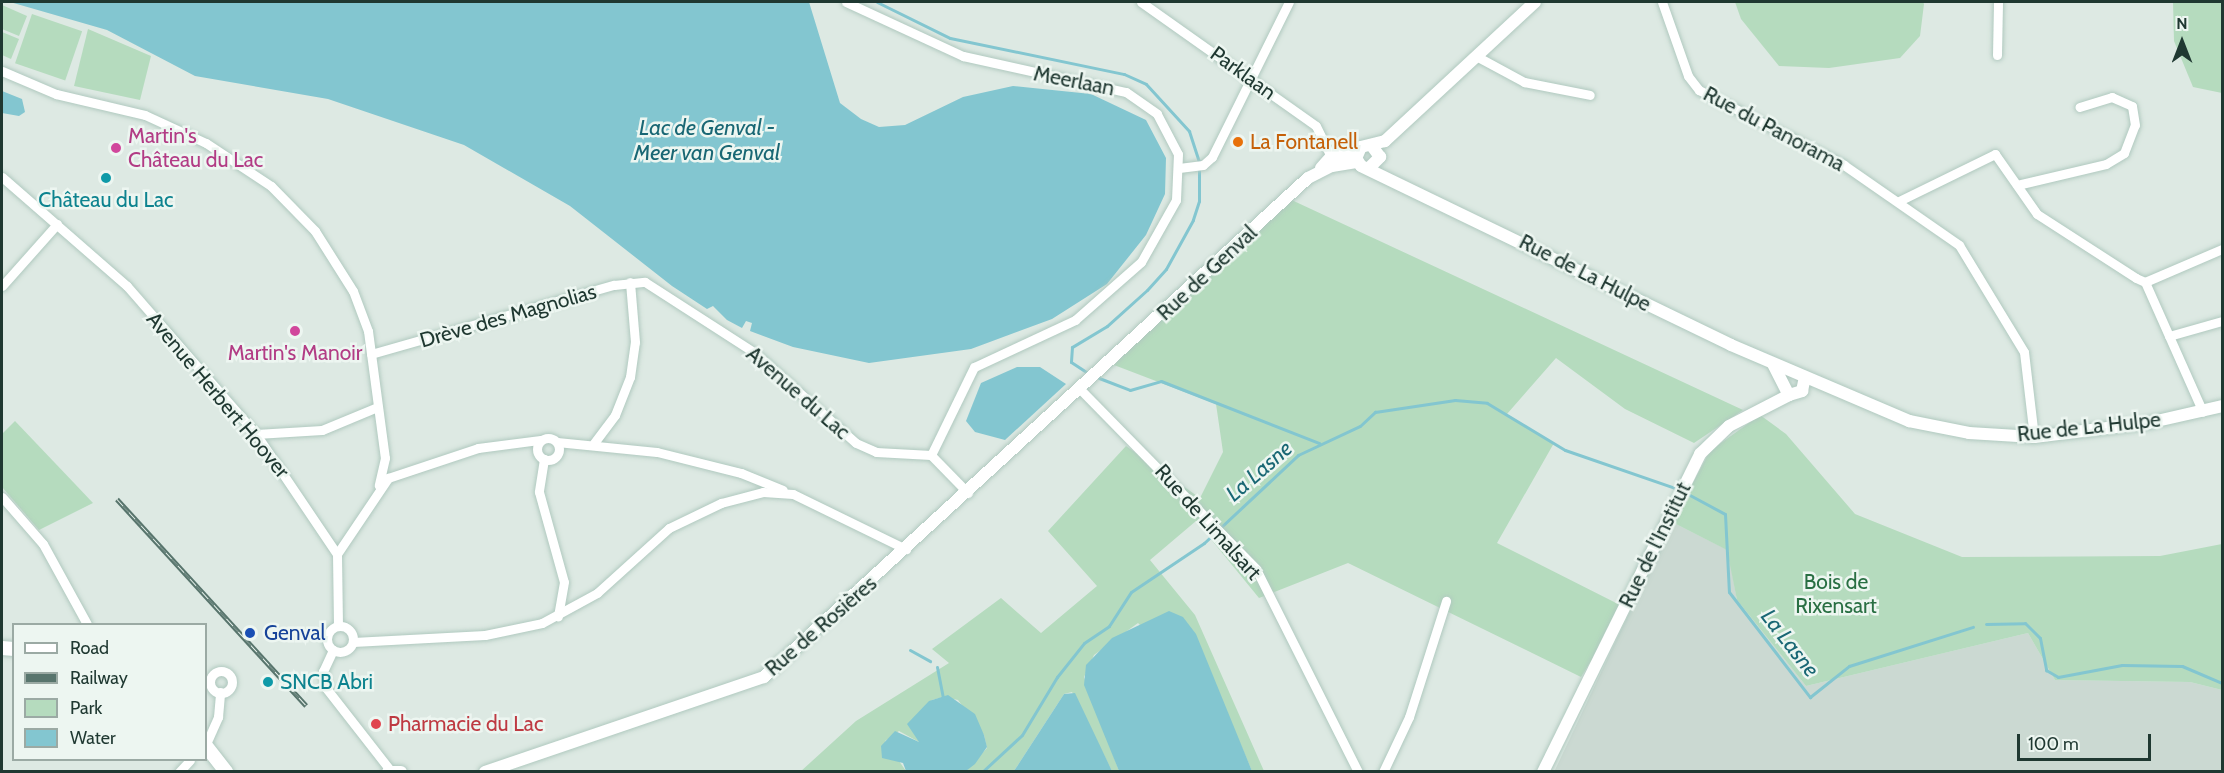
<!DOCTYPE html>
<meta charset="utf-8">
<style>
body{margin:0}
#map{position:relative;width:2224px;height:773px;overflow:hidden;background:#dde9e3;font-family:Cabin,sans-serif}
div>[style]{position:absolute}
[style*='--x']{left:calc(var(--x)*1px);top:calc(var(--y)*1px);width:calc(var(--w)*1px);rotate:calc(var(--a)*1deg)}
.built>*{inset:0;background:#cbd9d2}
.green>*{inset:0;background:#b5dbbe;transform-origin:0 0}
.water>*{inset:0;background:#83c6d0}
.stream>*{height:3px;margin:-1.5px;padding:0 1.5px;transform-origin:1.5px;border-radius:1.5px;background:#83c6d0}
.roads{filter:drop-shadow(0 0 2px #b0c9bf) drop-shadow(0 0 2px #b0c9bf)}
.minor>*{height:9px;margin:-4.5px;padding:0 4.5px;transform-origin:4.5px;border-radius:4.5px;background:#fff}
.minor>.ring{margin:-4.5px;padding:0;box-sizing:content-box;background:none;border:9px solid #fff;border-radius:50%}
.tertiary>*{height:12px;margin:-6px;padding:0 6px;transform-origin:6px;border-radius:6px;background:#fff}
.secondary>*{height:14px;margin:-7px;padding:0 7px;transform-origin:7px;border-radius:7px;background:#fff}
.rail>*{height:5px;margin-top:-2.5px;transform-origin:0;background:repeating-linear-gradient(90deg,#edf6f1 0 9px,#58756d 0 18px);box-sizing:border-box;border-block:2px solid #58756d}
.dots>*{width:16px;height:16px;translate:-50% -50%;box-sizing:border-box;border:3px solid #edf6f1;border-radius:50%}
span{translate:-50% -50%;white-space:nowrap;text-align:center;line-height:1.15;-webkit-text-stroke:5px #edf6f1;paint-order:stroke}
.street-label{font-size:21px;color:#1f3831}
.hotel-label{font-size:21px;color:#b23c85}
.left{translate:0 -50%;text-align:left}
.food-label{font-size:21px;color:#c56008}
.culture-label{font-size:21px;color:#0d838f}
.park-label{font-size:21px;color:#296f43}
.transit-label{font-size:21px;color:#164399}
.health-label{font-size:21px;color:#be3a42}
.water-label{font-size:22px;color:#196774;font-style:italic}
.frame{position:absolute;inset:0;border:3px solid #1f3831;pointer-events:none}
.legend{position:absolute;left:12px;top:623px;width:195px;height:138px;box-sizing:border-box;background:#edf6f1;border:2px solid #9baaa4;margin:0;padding:8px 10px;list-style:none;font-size:18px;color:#1f3831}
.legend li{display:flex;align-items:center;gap:12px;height:30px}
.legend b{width:30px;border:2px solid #9baaa4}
.north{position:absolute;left:2152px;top:12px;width:60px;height:60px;-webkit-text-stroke:4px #edf6f1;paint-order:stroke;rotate:0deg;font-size:16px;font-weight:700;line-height:24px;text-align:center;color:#1f3831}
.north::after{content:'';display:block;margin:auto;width:21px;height:27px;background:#1f3831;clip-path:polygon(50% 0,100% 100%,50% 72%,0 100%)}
.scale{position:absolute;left:2017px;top:734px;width:134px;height:27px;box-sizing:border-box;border:3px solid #1f3831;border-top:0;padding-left:8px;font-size:18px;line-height:21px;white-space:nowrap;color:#1f3831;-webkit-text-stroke:4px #edf6f1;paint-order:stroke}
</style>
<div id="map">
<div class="built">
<i style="clip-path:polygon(1672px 522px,1728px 550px,1737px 600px,1806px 686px,2028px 633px,2055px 680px,2190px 682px,2222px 690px,2222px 771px,1554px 772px)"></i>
</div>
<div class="green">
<i style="clip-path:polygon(1735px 2px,1923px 2px,1924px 4px,1920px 36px,1900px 58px,1829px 68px,1779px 66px,1741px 19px)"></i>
<i style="clip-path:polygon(2173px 2px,2222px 2px,2222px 93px,2193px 87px,2174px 41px)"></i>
<i style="clip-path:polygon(2px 5px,27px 16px,19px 36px,2px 29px)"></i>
<i style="left:32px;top:14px;width:53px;height:52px;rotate:19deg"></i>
<i style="clip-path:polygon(88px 29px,151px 56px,140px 100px,74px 86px)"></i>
<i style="clip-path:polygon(2px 32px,19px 39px,11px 59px,2px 55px)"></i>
<i style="clip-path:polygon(1283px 196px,1743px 410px,1694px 443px,1625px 409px,1556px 358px,1507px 414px,1554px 443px,1497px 543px,1624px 607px,1581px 677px,1348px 563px,1259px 598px,1196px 521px,1150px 560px,1195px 615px,1264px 771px,1252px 771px,1227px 713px,1138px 623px,1094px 655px,1084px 677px,1119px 771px,1112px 771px,1072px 692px,1064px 694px,1014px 771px,966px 771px,987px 748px,984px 735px,958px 700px,943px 697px,932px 700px,915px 719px,919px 742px,899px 731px,885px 741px,906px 771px,800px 772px,856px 721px,949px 663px,932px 649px,1001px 598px,1041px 633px,1097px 586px,1048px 531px,1126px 446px,1200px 498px,1223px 452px,1216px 404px,1114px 365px)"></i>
<i style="clip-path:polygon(1760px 415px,1786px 434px,1855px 514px,1962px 557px,2160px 556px,2222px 544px,2222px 690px,2190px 682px,2055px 680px,2028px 633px,1806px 686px,1737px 600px,1727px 550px,1672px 522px,1710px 451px)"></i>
<i style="clip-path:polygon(15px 421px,75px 484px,93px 503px,39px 530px,2px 487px,2px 434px)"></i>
</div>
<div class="water">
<i style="clip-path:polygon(10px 2px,809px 2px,840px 103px,861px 119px,879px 127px,905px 125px,963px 97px,1013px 86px,1091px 94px,1146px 120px,1166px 158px,1165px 194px,1146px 235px,1107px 284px,1052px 319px,971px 349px,869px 363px,793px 347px,750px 331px,752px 323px,746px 321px,742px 328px,727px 320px,713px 306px,707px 309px,672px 286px,570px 206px,464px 145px,328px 99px,195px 76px,107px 30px)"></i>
<i style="clip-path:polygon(2px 91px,22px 99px,25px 112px,19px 116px,2px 113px)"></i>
<i style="clip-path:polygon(1017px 367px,1040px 367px,1066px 384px,1005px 440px,975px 432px,966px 421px,981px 383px)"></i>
<i style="clip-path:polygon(1169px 611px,1183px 617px,1196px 634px,1252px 771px,1119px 771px,1084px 685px,1086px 665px,1112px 638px)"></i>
<i style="clip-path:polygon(1075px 693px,1112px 771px,1014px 771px,1064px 694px)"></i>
<i style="clip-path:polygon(948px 695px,975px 714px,984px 735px,987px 747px,975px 764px,966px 771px,906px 771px,903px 763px,882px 758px,881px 746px,895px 731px,919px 742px,907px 724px,929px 701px)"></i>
</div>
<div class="stream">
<i style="--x:877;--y:2;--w:81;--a:26.3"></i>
<i style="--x:950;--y:38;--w:178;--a:11.7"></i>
<i style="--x:1124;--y:74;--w:24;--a:24"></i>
<i style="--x:1146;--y:84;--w:64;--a:47.5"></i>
<i style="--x:1189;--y:131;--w:32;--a:72"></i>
<i style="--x:1199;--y:161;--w:40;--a:90"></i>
<i style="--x:1199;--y:201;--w:20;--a:108"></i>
<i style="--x:1193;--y:220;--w:56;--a:118.9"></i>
<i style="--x:1166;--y:269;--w:28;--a:132"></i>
<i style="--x:1147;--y:290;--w:54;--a:138"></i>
<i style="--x:1107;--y:326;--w:41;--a:149"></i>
<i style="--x:1072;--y:347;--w:15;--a:94"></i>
<i style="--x:1071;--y:362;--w:20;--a:33"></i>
<i style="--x:1099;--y:378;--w:33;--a:21"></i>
<i style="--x:1130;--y:390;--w:32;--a:-16"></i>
<i style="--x:1161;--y:381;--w:170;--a:21.4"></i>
<i style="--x:1686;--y:493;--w:44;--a:28.3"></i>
<i style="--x:1725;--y:514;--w:78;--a:87.1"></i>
<i style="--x:1729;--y:592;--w:133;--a:52.4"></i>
<i style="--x:1810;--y:697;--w:50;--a:-38.5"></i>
<i style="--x:1849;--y:666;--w:130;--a:-17.5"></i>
<i style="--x:1986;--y:624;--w:39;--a:-1"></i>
<i style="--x:2025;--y:623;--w:21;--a:45"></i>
<i style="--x:2040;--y:638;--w:33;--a:79"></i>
<i style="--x:2046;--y:670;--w:14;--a:30"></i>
<i style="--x:2058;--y:677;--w:65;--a:-10.6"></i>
<i style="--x:2122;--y:665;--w:60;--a:1"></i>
<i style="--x:2182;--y:666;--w:43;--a:23"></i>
<i style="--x:910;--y:650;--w:23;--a:29"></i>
<i style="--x:937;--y:667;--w:31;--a:79"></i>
<i style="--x:982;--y:772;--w:54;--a:-42.8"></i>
<i style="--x:1022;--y:735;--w:68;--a:-58.9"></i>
<i style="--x:1057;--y:677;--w:43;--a:-51.5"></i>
<i style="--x:1084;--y:643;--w:30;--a:-34"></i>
<i style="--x:1109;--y:626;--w:40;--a:-57.1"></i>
<i style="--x:1131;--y:592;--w:88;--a:-33.9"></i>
<i style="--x:1204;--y:543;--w:129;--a:-43.1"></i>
<i style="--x:1298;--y:455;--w:68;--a:-25.1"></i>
<i style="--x:1360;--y:426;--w:21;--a:-43"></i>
<i style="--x:1375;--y:412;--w:81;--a:-8.5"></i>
<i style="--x:1455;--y:400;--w:32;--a:5"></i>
<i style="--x:1487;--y:403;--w:91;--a:31.1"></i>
<i style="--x:1565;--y:450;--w:116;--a:19.1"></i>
</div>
<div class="roads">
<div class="minor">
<i style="--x:846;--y:2;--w:129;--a:24.8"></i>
<i style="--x:963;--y:56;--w:167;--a:12.5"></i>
<i style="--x:1126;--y:92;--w:38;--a:35"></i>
<i style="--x:1157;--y:114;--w:45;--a:62.3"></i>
<i style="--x:1178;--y:154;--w:46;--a:92.5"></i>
<i style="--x:1176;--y:200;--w:71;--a:119.4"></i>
<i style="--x:1141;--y:262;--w:88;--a:138.7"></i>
<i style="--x:1075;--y:320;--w:111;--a:155"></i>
<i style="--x:974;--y:367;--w:98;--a:116"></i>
<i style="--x:1141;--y:2;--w:214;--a:35.3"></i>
<i style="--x:1316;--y:126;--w:34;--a:64"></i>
<i style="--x:1662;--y:2;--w:78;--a:70.6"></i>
<i style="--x:1688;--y:76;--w:18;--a:52"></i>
<i style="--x:1699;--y:90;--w:163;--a:27.3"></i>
<i style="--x:1844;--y:165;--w:140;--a:34.8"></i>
<i style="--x:1959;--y:245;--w:125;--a:58.7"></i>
<i style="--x:2024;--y:352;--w:86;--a:83.3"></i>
<i style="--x:1997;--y:55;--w:53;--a:-88.9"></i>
<i style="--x:1476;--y:56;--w:55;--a:28.4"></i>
<i style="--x:1524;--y:82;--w:67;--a:11.1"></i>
<i style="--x:2;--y:71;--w:59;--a:23.1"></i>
<i style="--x:56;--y:94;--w:91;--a:13.3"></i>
<i style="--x:145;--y:115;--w:67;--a:24.7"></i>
<i style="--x:206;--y:143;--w:78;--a:33.5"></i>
<i style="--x:271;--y:186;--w:63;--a:45.6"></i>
<i style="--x:315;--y:231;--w:71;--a:57.7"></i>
<i style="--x:353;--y:291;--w:43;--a:69.4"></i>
<i style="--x:368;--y:331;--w:128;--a:82.4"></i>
<i style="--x:385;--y:458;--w:28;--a:103"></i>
<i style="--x:1179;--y:168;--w:24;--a:-7"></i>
<i style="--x:1203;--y:165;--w:12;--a:-42"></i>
<i style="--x:1212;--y:157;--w:173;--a:-63.6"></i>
<i style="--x:2;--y:177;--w:166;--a:41.1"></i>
<i style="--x:127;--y:286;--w:196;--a:48.9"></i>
<i style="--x:256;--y:434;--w:145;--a:56"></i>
<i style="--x:337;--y:554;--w:72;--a:89.2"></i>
<i style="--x:2017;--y:185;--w:91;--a:-13.3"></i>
<i style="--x:2106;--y:164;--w:21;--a:-31"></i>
<i style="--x:2124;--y:153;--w:30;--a:-69"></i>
<i style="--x:2135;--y:125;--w:19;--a:-99"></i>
<i style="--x:2132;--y:106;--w:22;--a:-156"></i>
<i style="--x:2112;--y:97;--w:34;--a:163"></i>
<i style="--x:1899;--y:201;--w:107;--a:-26.1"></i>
<i style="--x:1995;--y:154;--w:73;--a:55"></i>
<i style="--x:2037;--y:214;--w:118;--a:32.9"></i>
<i style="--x:2136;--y:278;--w:10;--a:24"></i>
<i style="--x:2145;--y:282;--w:84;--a:-23.2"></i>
<i style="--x:2145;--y:282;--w:142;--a:66"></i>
<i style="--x:2;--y:286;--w:83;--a:-48.4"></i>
<i style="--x:2169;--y:336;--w:55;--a:-15.8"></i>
<i style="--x:371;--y:354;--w:253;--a:-15.9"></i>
<i style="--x:614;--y:285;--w:31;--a:-6"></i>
<i style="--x:645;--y:282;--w:131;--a:32.8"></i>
<i style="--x:755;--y:353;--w:135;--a:41.7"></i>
<i style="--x:856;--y:443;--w:22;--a:24"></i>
<i style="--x:876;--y:452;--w:55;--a:3.1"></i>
<i style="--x:931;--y:455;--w:53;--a:45.8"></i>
<i style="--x:1080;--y:389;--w:252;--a:45.6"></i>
<i style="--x:1256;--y:569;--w:227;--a:63.3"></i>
<i style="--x:256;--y:434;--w:66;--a:-3.5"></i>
<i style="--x:322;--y:430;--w:57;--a:-22.5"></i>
<i class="ring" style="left:537px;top:438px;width:13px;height:13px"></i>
<i style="--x:557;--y:442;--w:100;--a:5.7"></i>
<i style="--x:657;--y:452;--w:87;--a:14"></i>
<i style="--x:741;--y:473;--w:45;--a:22"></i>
<i style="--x:594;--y:443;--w:35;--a:-53"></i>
<i style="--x:615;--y:415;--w:41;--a:-68.5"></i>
<i style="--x:630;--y:377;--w:35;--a:-82"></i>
<i style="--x:635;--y:342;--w:60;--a:-94.8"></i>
<i style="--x:544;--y:459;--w:33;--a:99"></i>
<i style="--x:539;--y:492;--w:93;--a:74.5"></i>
<i style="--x:564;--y:582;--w:35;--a:100"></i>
<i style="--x:2;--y:497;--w:62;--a:48.9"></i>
<i style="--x:43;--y:544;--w:91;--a:61.2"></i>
<i style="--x:337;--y:554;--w:92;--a:-56.1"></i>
<i style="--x:388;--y:478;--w:95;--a:-18.4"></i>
<i style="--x:478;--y:448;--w:63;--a:-7.4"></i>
<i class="ring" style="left:327px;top:626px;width:17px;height:17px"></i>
<i style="--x:353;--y:642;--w:132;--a:-3"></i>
<i style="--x:485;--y:635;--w:58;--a:-11.9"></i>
<i style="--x:542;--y:623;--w:63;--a:-28.6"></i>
<i style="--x:597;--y:593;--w:97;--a:-42.1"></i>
<i style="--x:669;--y:528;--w:58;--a:-25.7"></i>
<i style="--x:721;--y:503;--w:43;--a:-14.7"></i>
<i style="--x:763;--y:492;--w:30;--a:4"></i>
<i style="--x:793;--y:494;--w:126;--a:26"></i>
<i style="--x:333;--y:650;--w:23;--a:115"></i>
<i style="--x:323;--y:671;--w:17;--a:80"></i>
<i style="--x:326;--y:688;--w:104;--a:52"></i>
<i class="ring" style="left:210px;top:671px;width:13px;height:13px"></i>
<i style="--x:206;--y:744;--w:30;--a:-66"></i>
<i style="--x:218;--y:717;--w:25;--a:-85"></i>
<i style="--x:179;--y:772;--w:16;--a:-47"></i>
<i style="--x:1383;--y:772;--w:61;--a:-64.7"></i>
<i style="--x:1409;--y:717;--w:122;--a:-72.3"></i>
</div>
<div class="tertiary">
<i style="--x:1535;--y:2;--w:205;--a:137.2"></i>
<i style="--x:1385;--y:141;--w:25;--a:166"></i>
<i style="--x:1361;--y:147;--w:12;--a:114"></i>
<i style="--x:1356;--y:158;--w:9;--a:58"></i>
<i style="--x:1361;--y:166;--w:411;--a:25.8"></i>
<i style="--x:1731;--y:345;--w:194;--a:23.1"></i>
<i style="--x:1909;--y:421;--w:61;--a:11.3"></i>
<i style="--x:1969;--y:433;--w:65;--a:3.5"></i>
<i style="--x:2034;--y:437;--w:115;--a:-7"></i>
<i style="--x:2148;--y:423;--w:76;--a:-12.9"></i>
<i style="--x:1321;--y:168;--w:15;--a:-48"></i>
<i style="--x:1331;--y:157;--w:26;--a:-9"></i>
<i style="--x:1369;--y:168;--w:16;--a:-45"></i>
<i style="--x:1380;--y:157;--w:14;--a:-126"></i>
<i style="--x:1773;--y:364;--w:35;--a:63"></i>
<i style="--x:1789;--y:395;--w:14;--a:-17"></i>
<i style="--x:1802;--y:391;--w:14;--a:-78"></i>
<i style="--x:388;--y:772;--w:13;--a:0"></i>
<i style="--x:485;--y:772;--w:295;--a:-18.8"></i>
<i style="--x:764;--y:677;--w:738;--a:-42.53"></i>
<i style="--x:1308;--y:178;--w:27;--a:-27"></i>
<i style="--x:1332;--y:166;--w:26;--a:-9"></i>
<i style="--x:1543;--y:772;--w:355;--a:-63.7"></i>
<i style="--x:1700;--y:454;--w:40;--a:-44"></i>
<i style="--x:1729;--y:426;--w:68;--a:-27.3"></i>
</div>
<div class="secondary">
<i style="--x:2;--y:648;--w:12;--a:5"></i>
<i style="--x:206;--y:746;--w:33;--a:52"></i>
</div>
</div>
<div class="rail">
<i style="--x:117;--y:499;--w:280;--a:47.5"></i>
</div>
<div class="dots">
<i style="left:1238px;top:142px;background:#e8710a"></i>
<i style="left:116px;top:148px;background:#d1479c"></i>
<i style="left:106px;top:178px;background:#0f9aa8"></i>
<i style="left:295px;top:331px;background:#d1479c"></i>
<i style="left:250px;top:633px;background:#1a4fb4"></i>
<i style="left:268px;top:682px;background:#0f9aa8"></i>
<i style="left:376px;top:724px;background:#e0444e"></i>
</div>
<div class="street-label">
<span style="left:1243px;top:73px;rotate:36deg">Parklaan</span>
<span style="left:1074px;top:81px;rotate:11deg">Meerlaan</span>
<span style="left:1774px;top:129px;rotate:28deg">Rue du Panorama</span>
<span style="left:1207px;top:273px;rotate:-43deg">Rue de Genval</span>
<span style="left:1585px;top:273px;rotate:27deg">Rue de La Hulpe</span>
<span style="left:508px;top:316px;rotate:-16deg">Drève des Magnolias</span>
<span style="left:798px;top:393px;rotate:41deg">Avenue du Lac</span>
<span style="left:218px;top:395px;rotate:50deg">Avenue Herbert Hoover</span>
<span style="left:2089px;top:427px;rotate:-6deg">Rue de La Hulpe</span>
<span style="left:1208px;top:522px;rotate:48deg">Rue de Limalsart</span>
<span style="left:1655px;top:545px;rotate:-64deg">Rue de l'Institut</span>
<span style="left:821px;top:626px;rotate:-41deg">Rue de Rosières</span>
</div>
<div class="hotel-label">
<span class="left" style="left:128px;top:148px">Martin's<br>Château du Lac</span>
<span style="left:295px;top:353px">Martin's Manoir</span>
</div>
<div class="food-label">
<span class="left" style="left:1250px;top:142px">La Fontanell</span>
</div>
<div class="culture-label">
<span style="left:106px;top:200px">Château du Lac</span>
<span class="left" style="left:280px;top:682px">SNCB Abri</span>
</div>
<div class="park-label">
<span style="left:1836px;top:594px">Bois de<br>Rixensart</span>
</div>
<div class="transit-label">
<span class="left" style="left:264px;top:633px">Genval</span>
</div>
<div class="health-label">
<span class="left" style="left:388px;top:724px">Pharmacie du Lac</span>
</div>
<div class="water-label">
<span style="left:707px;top:140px">Lac de Genval -<br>Meer van Genval</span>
<span style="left:1259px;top:471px;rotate:-41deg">La Lasne</span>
<span style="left:1790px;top:643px;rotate:52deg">La Lasne</span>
</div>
<div class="frame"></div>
<ul class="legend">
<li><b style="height:8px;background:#fff"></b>Road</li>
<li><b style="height:8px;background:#58756d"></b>Railway</li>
<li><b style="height:16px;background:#b5dbbe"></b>Park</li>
<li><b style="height:16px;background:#83c6d0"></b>Water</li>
</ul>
<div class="north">N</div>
<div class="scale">100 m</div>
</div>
